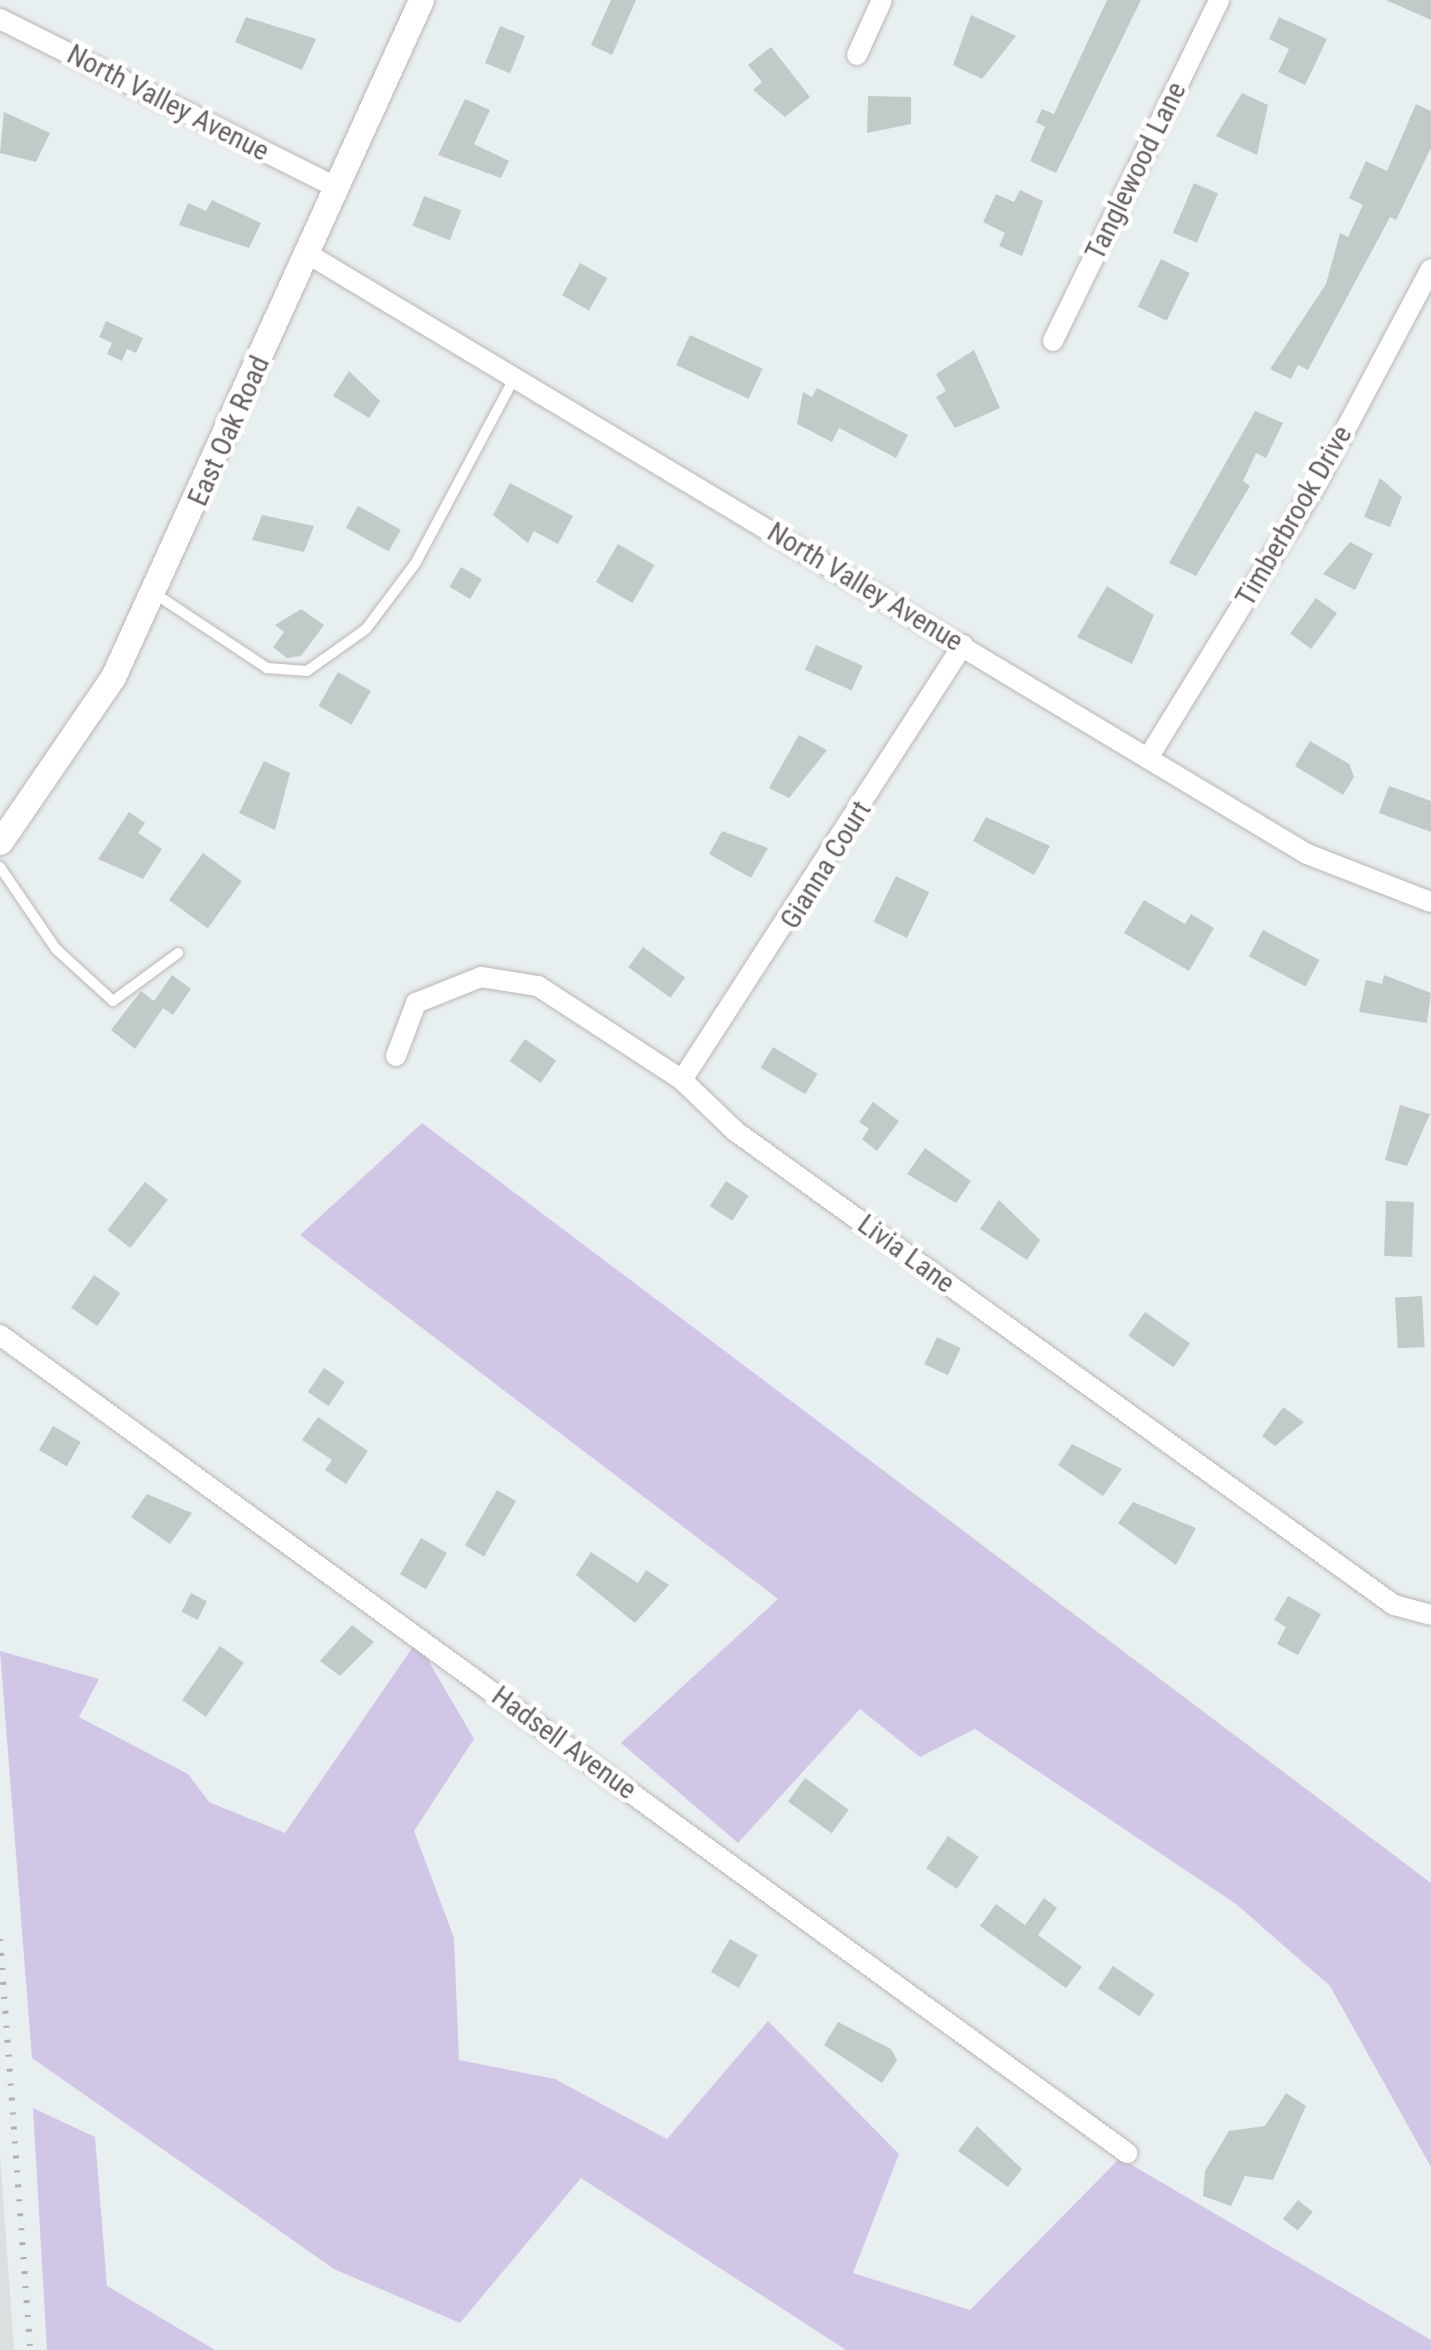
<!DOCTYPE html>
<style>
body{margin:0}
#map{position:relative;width:1431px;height:2350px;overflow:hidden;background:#e8eff0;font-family:"Roboto Condensed",sans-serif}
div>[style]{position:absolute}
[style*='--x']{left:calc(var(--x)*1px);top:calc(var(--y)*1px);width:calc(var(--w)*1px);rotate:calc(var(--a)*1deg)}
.industrial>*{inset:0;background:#dadfdf}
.green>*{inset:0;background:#d2c6e6}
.building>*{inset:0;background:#c2c9c9;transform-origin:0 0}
.roads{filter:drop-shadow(0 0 2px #bbb5b5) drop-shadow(0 0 2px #bbb5b5)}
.service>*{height:10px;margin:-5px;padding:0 5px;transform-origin:5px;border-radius:5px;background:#fff}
.minor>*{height:20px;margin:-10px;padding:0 10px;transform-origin:10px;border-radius:10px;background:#fff}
.tertiary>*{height:25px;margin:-12.5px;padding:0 12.5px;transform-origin:12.5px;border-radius:12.5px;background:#fff}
.rail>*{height:6px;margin-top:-3px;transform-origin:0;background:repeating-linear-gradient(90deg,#b1b0b0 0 2.5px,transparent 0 14.5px)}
span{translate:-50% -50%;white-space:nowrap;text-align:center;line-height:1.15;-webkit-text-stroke:9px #fff;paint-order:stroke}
.street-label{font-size:28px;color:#675f60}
</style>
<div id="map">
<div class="industrial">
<i style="clip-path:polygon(0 2154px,14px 2350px,0 2350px)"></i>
</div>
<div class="green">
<i style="clip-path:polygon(422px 1123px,1431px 1883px,1431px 2167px,1330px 1986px,1236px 1904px,975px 1729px,920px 1757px,860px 1709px,738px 1843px,621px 1743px,778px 1599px,300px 1235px)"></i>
<i style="clip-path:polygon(417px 1641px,474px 1739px,414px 1831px,454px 1938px,459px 2060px,555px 2079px,667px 2139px,768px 2021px,899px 2154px,853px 2273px,970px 2310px,1120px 2158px,1431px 2340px,1431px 2350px,846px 2350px,581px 2178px,460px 2323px,334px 2269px,32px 2058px,0 1651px,99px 1679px,79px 1717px,188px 1774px,209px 1802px,285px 1833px)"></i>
<i style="clip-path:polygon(33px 2108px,95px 2137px,107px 2286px,215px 2350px,47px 2350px)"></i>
</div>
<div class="building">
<i style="clip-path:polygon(611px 0,636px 0,612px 55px,591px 45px)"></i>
<i style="clip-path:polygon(1107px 0,1141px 0,1056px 173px,1030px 161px,1045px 127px,1036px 122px,1042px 109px,1054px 114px)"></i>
<i style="clip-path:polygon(1386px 0,1431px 0,1431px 20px)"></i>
<i style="clip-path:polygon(971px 15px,1016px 36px,982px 79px,953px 65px)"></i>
<i style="clip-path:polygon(246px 17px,316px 39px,302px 70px,235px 42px)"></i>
<i style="clip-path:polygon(1279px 17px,1327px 39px,1305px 85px,1278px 72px,1289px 49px,1269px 39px)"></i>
<i style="left:500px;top:26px;width:27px;height:40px;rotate:22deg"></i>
<i style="clip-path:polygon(771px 47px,810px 97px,785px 117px,753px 90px,762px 82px,748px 65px)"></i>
<i style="clip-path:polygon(1242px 93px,1268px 105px,1257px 155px,1216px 136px)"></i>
<i style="clip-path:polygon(868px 96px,911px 97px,911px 124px,867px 133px)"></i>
<i style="clip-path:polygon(465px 99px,490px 110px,474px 144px,509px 161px,501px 178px,438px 155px)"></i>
<i style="clip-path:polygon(1416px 104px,1431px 111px,1431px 148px,1396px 220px,1390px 217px,1308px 370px,1298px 365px,1291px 379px,1270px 369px,1326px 284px,1340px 233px,1348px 237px,1363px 205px,1349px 198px,1366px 161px,1387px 171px)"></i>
<i style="clip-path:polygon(4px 112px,50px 133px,36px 162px,0 153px)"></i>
<i style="left:1194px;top:183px;width:26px;height:54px;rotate:23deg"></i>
<i style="clip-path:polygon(1020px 190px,1043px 201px,1022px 256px,999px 246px,1005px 233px,983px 222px,996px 194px,1014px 202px)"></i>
<i style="left:424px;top:196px;width:40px;height:32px;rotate:21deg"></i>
<i style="clip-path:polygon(212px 200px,261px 223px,249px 248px,179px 225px,188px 203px,206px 211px)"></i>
<i style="left:1161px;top:259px;width:32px;height:53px;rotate:26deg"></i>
<i style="left:580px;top:263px;width:31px;height:37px;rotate:29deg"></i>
<i style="clip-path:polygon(106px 321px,143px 338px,136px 353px,127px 349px,122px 361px,107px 354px,112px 343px,99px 337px)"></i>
<i style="left:690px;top:335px;width:80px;height:33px;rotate:25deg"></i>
<i style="clip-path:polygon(974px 350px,1000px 408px,955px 428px,936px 397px,946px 391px,936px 374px)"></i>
<i style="clip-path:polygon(349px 371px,380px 401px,369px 418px,333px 396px)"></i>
<i style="clip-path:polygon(817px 388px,908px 435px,896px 458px,839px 428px,832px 442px,797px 424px,803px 392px,812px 397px)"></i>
<i style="clip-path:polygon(1255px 411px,1283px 423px,1266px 458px,1256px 453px,1243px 481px,1250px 486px,1196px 576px,1169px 563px)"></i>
<i style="clip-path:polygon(1380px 478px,1402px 497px,1390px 527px,1364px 517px)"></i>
<i style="clip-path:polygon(510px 483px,573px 516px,558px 544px,534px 531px,528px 543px,493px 515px)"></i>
<i style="left:358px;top:506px;width:49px;height:25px;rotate:29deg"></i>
<i style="clip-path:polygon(262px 515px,314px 526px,304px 552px,252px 540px)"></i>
<i style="clip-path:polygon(1350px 542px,1373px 554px,1355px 590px,1323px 574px)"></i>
<i style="left:618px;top:544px;width:42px;height:44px;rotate:30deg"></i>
<i style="left:461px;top:567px;width:24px;height:23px;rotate:30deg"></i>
<i style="clip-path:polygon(1107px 586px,1154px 615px,1132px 664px,1077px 637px)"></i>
<i style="left:1316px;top:598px;width:26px;height:44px;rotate:36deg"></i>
<i style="clip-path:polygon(301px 609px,324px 625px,301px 656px,287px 658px,273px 647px,284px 632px,275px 625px)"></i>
<i style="left:816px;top:645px;width:51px;height:27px;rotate:24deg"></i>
<i style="left:338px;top:672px;width:38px;height:39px;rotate:30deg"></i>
<i style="clip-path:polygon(799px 735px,827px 750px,789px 798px,769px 788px)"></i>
<i style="clip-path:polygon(1310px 741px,1349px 764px,1354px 777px,1343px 795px,1295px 766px)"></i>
<i style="clip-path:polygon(264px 761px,290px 773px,275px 830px,239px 813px)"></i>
<i style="clip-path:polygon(1389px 786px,1431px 801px,1431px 832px,1379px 813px)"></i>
<i style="clip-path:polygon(129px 812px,145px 823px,138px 833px,162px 849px,143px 879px,98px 859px)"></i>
<i style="clip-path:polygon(986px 817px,1050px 846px,1034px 875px,973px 841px)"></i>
<i style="clip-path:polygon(722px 831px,768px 848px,751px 878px,709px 854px)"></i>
<i style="left:203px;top:853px;width:48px;height:58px;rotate:36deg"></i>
<i style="left:896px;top:876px;width:37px;height:51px;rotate:26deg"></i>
<i style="clip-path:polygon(1144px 900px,1185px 924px,1191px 914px,1214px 928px,1189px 971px,1124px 933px)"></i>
<i style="left:1263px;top:930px;width:64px;height:30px;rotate:28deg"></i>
<i style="left:643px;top:947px;width:52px;height:25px;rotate:36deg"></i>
<i style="clip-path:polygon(172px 975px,191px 989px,173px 1015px,163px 1008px,135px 1049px,111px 1030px,141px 991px,154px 1001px)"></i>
<i style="clip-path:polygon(1384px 975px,1431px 993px,1427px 1023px,1359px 1012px,1366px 980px,1382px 984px)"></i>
<i style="left:525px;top:1039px;width:38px;height:27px;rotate:35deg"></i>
<i style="left:773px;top:1047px;width:52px;height:24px;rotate:31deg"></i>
<i style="clip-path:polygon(873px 1102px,899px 1121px,877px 1151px,862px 1139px,869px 1129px,859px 1122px)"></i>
<i style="clip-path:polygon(1400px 1105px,1430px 1114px,1407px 1166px,1385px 1160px)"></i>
<i style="clip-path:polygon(925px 1148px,971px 1181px,956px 1203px,907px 1174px)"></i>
<i style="left:726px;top:1181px;width:27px;height:30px;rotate:33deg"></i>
<i style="left:145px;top:1182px;width:29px;height:61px;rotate:38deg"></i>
<i style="clip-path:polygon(999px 1200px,1040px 1240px,1027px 1260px,980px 1229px)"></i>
<i style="left:1386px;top:1201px;width:28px;height:55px;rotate:2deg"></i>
<i style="left:94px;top:1275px;width:32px;height:40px;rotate:35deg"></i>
<i style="left:1422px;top:1296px;width:51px;height:27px;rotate:87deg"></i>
<i style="left:1145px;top:1312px;width:55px;height:29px;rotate:35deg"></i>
<i style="left:937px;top:1337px;width:26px;height:30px;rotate:25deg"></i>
<i style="left:324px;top:1368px;width:25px;height:29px;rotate:34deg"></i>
<i style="clip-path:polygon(1283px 1407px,1304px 1422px,1275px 1446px,1262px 1436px)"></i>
<i style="clip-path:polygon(318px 1417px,368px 1451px,346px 1484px,325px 1470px,332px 1460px,302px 1440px)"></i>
<i style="left:53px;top:1426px;width:32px;height:28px;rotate:30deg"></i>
<i style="clip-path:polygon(1072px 1444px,1122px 1469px,1103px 1496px,1058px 1465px)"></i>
<i style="left:497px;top:1490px;width:22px;height:64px;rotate:30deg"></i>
<i style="clip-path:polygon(147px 1494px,192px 1513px,170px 1544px,131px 1517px)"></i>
<i style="clip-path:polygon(1133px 1502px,1196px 1528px,1176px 1565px,1118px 1523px)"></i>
<i style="left:421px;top:1538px;width:30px;height:42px;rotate:30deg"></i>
<i style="clip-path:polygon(591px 1552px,638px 1583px,646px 1570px,669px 1585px,635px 1623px,576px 1575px)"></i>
<i style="left:191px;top:1593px;width:18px;height:21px;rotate:27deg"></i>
<i style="clip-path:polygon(1288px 1596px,1321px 1614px,1298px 1655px,1277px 1644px,1286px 1627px,1274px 1620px)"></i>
<i style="clip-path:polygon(352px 1625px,374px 1642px,340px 1676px,320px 1661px)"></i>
<i style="left:220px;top:1646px;width:29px;height:66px;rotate:35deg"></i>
<i style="left:805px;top:1778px;width:54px;height:29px;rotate:36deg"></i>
<i style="left:948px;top:1836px;width:37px;height:39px;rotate:34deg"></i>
<i style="clip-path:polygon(1044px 1898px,1057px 1908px,1038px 1935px,1082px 1967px,1066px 1988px,980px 1926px,996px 1904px,1025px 1925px)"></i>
<i style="left:730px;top:1939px;width:32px;height:38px;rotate:30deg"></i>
<i style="left:1113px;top:1966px;width:50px;height:27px;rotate:34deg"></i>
<i style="clip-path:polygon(838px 2022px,891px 2049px,897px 2060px,882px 2083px,824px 2045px)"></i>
<i style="clip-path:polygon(1286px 2093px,1306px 2106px,1273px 2180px,1245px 2176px,1231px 2206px,1203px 2196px,1205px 2171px,1229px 2131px,1265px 2126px)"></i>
<i style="clip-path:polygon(977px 2126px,1022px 2169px,1008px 2187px,958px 2151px)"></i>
<i style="left:1298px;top:2200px;width:19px;height:24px;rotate:39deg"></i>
</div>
<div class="roads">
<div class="service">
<i style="--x:154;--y:593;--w:136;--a:33.6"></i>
<i style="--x:267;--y:668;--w:40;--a:4.3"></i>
<i style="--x:307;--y:671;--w:72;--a:-35.4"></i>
<i style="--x:366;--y:629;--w:81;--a:-53"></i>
<i style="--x:415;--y:564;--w:212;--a:-61.9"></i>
<i style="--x:0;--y:867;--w:99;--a:55.7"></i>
<i style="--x:56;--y:949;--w:77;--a:42.4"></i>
<i style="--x:113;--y:1001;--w:81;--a:-36.4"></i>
</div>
<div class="minor">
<i style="--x:0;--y:19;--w:377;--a:26.6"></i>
<i style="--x:857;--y:55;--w:60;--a:-65.6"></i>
<i style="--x:308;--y:254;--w:1165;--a:30.99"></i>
<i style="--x:1307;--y:854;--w:133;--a:21.2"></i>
<i style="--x:1053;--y:341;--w:379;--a:-64"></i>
<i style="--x:1148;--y:758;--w:323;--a:-58.4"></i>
<i style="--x:1317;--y:483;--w:242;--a:-62"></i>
<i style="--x:396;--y:1056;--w:57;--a:-69.3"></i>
<i style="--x:416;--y:1003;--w:70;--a:-21.8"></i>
<i style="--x:481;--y:977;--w:58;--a:9"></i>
<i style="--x:538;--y:986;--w:172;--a:33.1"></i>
<i style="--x:682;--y:1080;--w:74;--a:43.9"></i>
<i style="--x:735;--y:1131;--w:812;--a:35.73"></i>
<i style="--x:1394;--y:1605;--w:38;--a:15"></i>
<i style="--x:682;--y:1080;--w:518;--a:-57.14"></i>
<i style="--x:0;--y:1335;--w:1393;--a:35.97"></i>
</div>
<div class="tertiary">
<i style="--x:0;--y:842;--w:200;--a:-55.6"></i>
<i style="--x:113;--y:677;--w:744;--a:-65.54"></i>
</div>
</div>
<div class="rail">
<i style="--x:0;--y:1939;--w:412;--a:85.8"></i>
</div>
<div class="street-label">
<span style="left:168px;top:103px;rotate:27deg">North Valley Avenue</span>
<span style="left:1136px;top:171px;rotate:-64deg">Tanglewood Lane</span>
<span style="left:229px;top:431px;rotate:-66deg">East Oak Road</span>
<span style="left:1294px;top:516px;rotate:-60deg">Timberbrook Drive</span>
<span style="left:865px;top:587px;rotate:31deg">North Valley Avenue</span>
<span style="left:826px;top:865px;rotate:-58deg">Gianna Court</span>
<span style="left:906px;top:1254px;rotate:36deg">Livia Lane</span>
<span style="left:564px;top:1743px;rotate:36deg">Hadsell Avenue</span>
</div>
</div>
